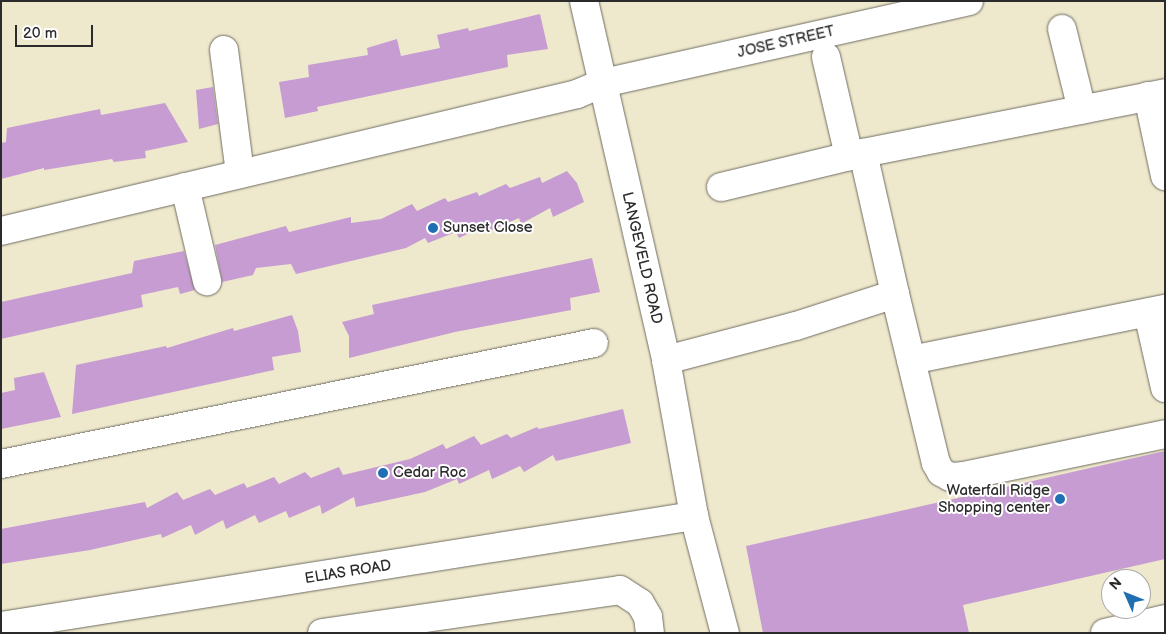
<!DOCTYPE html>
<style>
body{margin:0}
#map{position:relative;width:1166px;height:634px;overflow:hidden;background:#eee8cc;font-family:"Balsamiq Sans",sans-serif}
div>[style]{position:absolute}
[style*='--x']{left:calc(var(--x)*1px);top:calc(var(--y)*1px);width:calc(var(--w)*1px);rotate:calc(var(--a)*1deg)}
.building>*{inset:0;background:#c69cd2}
.roads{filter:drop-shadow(0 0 1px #6f6d63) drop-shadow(0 0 1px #6f6d63)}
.minor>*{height:28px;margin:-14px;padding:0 14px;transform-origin:14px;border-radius:14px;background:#fff}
.dots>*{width:14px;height:14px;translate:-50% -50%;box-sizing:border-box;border:2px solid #fff;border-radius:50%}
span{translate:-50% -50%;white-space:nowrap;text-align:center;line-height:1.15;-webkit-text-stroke:4px #fff;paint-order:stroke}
.street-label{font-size:15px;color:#2b2b2b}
.poi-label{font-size:15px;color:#2b2b2b}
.left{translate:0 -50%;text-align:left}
.right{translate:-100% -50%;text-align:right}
.frame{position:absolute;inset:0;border:2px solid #2b2b2b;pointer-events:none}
.north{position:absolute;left:1101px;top:569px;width:50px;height:50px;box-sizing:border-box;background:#fff;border:1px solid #aaa;border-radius:50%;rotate:314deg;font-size:14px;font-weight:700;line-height:20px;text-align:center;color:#2b2b2b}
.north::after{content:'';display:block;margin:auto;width:18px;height:22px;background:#1f6fb2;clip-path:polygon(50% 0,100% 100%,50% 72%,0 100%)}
.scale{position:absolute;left:15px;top:25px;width:78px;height:22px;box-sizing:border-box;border:2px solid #2b2b2b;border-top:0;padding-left:6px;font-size:15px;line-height:18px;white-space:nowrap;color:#2b2b2b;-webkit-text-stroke:4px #fff;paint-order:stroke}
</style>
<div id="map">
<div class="building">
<i style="clip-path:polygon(540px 14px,548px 49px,507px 55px,508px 67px,317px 107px,318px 111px,285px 118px,279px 82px,309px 77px,308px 65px,368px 55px,367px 48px,397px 39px,401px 56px,440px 48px,437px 35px,468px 28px,469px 31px)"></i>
<i style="clip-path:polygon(213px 87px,218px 124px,199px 129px,196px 90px)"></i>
<i style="clip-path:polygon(165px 103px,188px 142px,145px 151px,146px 158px,114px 162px,112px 159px,44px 170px,44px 168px,1px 179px,1px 143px,6px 142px,7px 128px,100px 109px,101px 115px)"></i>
<i style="clip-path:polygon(567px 171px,577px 183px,584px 202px,553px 217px,550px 208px,521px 224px,519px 218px,489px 231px,489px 224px,459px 238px,456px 232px,428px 243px,425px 238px,406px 248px,296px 274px,291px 264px,256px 268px,253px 275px,222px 282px,215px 245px,286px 226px,289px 232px,351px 217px,351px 223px,381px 219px,412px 204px,417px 211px,445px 198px,448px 202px,477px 192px,479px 196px,506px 184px,510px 188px,540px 177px,542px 183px)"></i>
<i style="clip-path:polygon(184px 251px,195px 290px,180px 294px,178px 287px,141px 295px,143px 307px,1px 339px,1px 302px,132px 273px,134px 261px)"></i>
<i style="clip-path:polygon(592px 258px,600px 292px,570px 298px,571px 310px,455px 332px,349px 358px,349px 336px,342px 322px,374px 314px,372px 305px)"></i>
<i style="clip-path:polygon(292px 315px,298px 331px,301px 352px,272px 357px,274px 370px,72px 414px,76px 365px,166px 346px,167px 348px,233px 328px,234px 331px)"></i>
<i style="clip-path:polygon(44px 372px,61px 417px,1px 429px,1px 393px,15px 390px,14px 378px)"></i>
<i style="clip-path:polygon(623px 409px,631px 443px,556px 461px,553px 455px,524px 472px,520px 466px,492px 479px,489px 470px,459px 484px,457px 479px,425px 492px,356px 507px,354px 497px,322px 514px,320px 505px,289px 518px,286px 511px,259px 523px,255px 515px,226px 529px,223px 520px,195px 535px,191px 525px,162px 538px,161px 534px,90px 550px,1px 564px,1px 529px,145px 502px,147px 508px,177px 492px,183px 500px,210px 489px,215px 495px,244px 483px,247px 488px,274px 477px,279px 484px,305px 472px,311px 478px,339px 467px,343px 475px,410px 459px,443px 444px,446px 449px,474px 436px,481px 445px,507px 434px,511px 438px,537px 427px,539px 429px)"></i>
<i style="clip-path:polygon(1165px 451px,1165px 559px,963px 605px,969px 633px,763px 633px,746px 546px)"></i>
</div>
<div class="roads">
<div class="minor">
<i style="--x:584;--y:1;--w:368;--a:77.1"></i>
<i style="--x:666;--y:360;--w:158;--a:79.8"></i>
<i style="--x:694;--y:516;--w:121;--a:75.2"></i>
<i style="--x:1062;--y:29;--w:83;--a:76.1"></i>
<i style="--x:224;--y:50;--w:125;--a:82.6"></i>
<i style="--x:826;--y:57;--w:102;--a:76.9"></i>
<i style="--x:1148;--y:96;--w:82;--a:78"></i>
<i style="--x:863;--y:153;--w:145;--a:77.2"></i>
<i style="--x:895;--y:294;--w:174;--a:76.4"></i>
<i style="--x:936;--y:463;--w:10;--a:61"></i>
<i style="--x:941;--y:472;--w:10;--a:29"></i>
<i style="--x:950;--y:477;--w:13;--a:-4"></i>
<i style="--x:963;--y:476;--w:206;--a:-11.7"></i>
<i style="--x:185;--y:187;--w:97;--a:76.8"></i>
<i style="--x:721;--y:187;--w:146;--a:-13.5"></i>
<i style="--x:863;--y:153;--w:308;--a:-11.2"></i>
<i style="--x:1;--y:231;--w:592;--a:-13.38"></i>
<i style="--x:577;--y:94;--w:28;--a:-23"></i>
<i style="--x:603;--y:83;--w:375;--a:-12.6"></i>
<i style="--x:1148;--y:313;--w:77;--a:77.2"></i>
<i style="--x:666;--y:360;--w:134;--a:-14.7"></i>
<i style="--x:796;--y:326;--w:104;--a:-17.9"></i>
<i style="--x:911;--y:360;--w:259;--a:-11.4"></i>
<i style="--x:1;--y:464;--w:605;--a:-11.53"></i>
<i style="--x:1;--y:626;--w:702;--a:-9.02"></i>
<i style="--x:322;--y:633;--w:301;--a:-8.2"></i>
<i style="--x:620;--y:590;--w:24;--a:33"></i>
<i style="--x:640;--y:603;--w:16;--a:60"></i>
<i style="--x:648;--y:617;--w:16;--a:83"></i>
<i style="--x:1105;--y:633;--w:62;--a:-13.1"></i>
</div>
</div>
<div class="dots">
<i style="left:433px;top:228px;background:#1f6fb2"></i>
<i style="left:383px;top:473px;background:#1f6fb2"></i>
<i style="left:1060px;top:499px;background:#1f6fb2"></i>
</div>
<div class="street-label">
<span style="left:786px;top:42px;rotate:-13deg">JOSE STREET</span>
<span style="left:642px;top:258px;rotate:77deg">LANGEVELD ROAD</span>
<span style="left:348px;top:572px;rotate:-9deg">ELIAS ROAD</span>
</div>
<div class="poi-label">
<span class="left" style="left:443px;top:228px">Sunset Close</span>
<span class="left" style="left:393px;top:473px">Cedar Roc</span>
<span class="right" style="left:1050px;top:499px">Waterfall Ridge<br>Shopping center</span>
</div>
<div class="frame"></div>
<div class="north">N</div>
<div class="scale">20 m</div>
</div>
